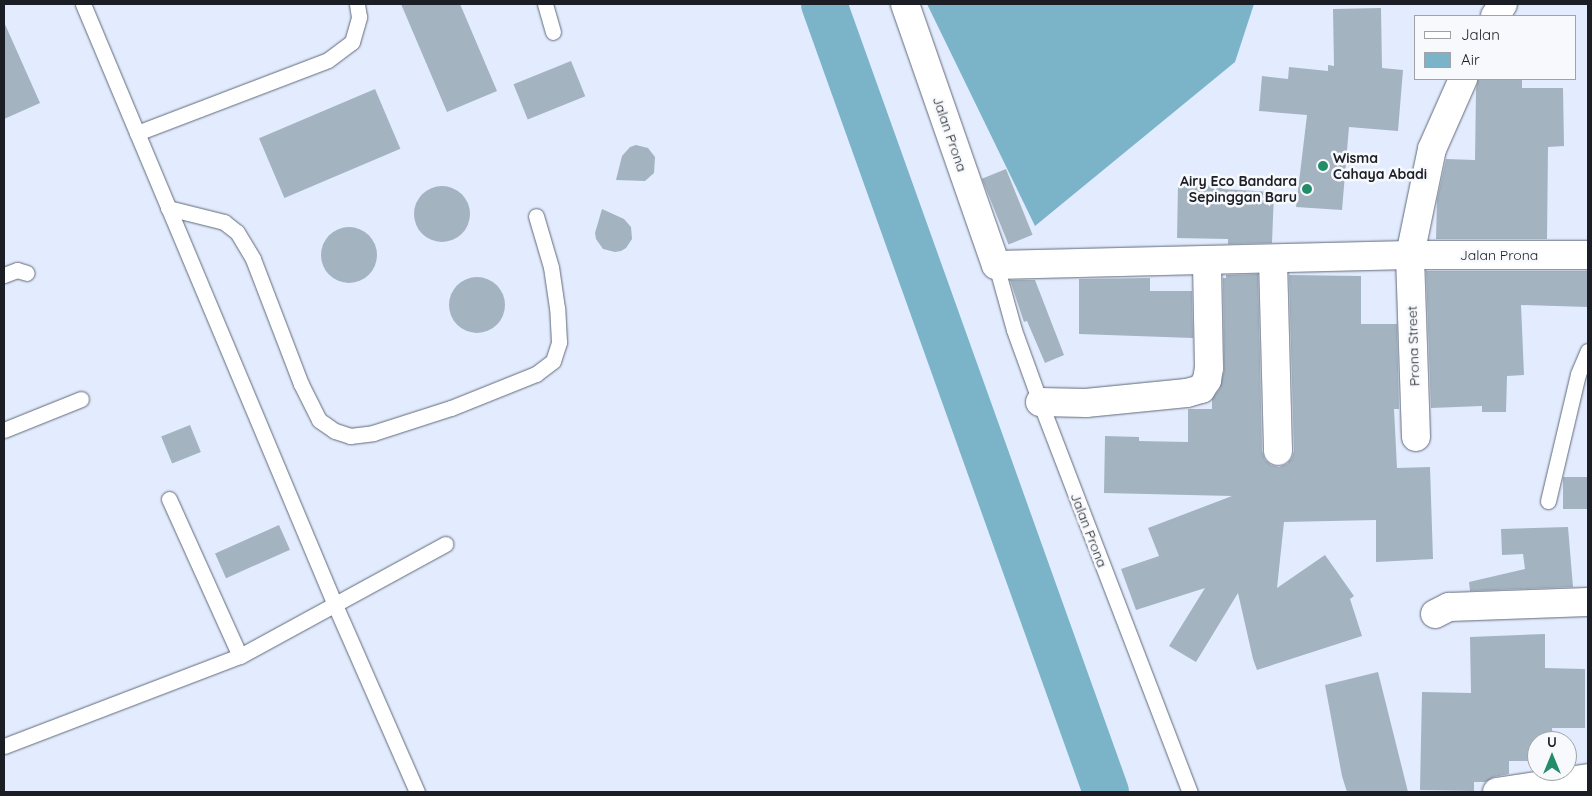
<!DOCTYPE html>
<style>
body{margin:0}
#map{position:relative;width:1592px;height:796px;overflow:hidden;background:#e2ecfe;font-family:Quicksand,sans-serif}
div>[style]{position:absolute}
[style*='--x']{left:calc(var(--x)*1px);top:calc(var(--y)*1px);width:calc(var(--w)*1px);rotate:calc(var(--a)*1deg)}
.water>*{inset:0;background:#7bb4c9}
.river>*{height:46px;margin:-23px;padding:0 23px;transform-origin:23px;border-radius:23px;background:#7bb4c9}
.building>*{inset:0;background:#a3b3c0;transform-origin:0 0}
.round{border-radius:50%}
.roads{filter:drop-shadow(0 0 1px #616979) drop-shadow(0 0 1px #616979)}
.service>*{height:15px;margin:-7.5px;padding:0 7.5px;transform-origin:7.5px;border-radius:7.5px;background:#fff}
.minor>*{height:28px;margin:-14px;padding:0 14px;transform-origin:14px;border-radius:14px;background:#fff}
.dots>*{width:14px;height:14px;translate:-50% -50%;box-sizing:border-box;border:2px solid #f7f9fc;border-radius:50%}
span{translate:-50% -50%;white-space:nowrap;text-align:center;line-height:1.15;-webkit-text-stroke:5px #f7f9fc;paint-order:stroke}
.street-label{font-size:14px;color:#1b1f25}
.poi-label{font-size:14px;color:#1b1f25;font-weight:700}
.left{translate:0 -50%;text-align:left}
.right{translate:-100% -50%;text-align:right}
.frame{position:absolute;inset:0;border:5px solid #1b1f25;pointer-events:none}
.legend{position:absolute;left:1414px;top:15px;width:162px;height:65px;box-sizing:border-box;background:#f7f9fc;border:1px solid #9fa2a6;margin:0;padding:6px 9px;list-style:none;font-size:15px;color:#1b1f25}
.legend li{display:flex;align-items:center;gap:10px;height:25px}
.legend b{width:25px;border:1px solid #9fa2a6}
.north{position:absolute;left:1527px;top:731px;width:50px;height:50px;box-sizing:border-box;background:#f7f9fc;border:1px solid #9fa2a6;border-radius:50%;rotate:0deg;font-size:14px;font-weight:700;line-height:20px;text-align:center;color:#1b1f25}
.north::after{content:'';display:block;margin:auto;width:18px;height:22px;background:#238c69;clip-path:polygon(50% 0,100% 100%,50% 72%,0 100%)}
</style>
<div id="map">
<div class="water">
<i style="clip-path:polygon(927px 4px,1254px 4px,1235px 62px,1035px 226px)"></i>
</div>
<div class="river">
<i style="--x:824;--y:4;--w:837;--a:70.31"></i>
</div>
<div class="building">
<i style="clip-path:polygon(401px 4px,460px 4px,497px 91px,447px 112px)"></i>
<i style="clip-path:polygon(1381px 8px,1382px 68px,1403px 70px,1398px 131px,1349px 127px,1342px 210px,1296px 207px,1307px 115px,1259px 111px,1262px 76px,1288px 79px,1289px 67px,1328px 71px,1328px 65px,1334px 66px,1333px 9px)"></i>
<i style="clip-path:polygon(4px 22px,40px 103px,4px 119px)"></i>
<i style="left:571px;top:61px;width:38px;height:62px;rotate:68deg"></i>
<i style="clip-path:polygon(1478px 79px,1522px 79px,1522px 88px,1563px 88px,1564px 146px,1548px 147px,1547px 239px,1436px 239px,1437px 200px,1446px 159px,1475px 160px,1476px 89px)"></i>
<i style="left:375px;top:89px;width:65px;height:126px;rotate:67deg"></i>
<i style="clip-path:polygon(636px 145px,648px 148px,655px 157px,654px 173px,645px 181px,616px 180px,622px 156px,630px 147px)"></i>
<i style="left:1006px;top:169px;width:71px;height:26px;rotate:68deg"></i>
<i style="clip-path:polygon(1178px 185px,1223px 186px,1223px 189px,1274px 192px,1272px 243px,1228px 244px,1228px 239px,1177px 238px)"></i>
<i class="round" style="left:414px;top:186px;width:56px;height:56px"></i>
<i style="clip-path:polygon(602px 209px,624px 219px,631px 227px,632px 239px,626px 248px,621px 251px,615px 252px,603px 249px,596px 239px,595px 233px)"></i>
<i class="round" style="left:321px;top:227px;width:56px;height:56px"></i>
<i style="clip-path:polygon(1426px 271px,1588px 271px,1588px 307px,1521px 305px,1524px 375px,1507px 376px,1506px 412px,1482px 412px,1482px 406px,1431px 408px)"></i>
<i style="clip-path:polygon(1258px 274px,1262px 451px,1265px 460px,1271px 465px,1279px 467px,1287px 464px,1292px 458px,1294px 451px,1289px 275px,1361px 276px,1361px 324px,1397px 324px,1399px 409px,1394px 409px,1397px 468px,1430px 467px,1433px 559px,1376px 562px,1376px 520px,1284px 522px,1277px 588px,1325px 555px,1354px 596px,1350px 599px,1362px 636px,1257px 670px,1253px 659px,1238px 593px,1196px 662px,1169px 646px,1205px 588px,1136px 610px,1121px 569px,1159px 556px,1148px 528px,1232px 496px,1104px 493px,1105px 436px,1139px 437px,1139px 441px,1188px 442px,1188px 409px,1212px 409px,1212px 399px,1220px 388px,1224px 370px,1223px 278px,1226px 278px,1226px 275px)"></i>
<i class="round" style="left:449px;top:277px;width:56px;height:56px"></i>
<i style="clip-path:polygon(1150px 278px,1150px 291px,1192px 291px,1193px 338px,1079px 334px,1079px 279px)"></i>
<i style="clip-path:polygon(1010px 280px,1035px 280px,1064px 355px,1045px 363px,1027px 321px,1024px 322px)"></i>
<i style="left:190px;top:425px;width:29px;height:31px;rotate:68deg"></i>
<i style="left:1563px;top:477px;width:25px;height:32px"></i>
<i style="left:279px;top:525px;width:27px;height:70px;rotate:66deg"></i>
<i style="clip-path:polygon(1568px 527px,1573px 587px,1470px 591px,1469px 582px,1525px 569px,1523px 554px,1502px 555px,1501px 529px)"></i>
<i style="clip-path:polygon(1545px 634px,1545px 668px,1585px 669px,1585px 728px,1552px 728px,1553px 741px,1537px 741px,1537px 761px,1509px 761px,1509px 774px,1494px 777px,1486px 782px,1474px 782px,1474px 791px,1420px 790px,1422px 692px,1471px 693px,1470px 637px)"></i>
<i style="clip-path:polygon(1378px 672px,1408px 792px,1347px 792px,1342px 776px,1325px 685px)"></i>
</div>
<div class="roads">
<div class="service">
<i style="--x:83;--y:4;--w:652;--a:67.25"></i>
<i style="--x:335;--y:605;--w:204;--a:66.3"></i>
<i style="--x:545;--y:4;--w:29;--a:74"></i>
<i style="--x:137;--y:133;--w:204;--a:-20.9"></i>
<i style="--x:328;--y:60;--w:30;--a:-37"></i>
<i style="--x:352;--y:42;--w:26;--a:-74"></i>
<i style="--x:359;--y:17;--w:13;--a:-99"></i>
<i style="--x:168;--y:208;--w:58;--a:14"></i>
<i style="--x:224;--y:222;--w:16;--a:38"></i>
<i style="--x:237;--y:232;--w:31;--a:59"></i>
<i style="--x:253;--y:259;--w:134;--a:69"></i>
<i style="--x:301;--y:384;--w:40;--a:63.4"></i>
<i style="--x:319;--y:420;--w:19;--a:35"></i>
<i style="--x:335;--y:431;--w:16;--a:18"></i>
<i style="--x:350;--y:436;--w:23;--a:-7"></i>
<i style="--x:373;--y:433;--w:82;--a:-17.8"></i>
<i style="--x:451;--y:408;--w:92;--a:-21.8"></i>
<i style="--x:536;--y:374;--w:21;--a:-37"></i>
<i style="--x:553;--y:361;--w:20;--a:-72"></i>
<i style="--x:559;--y:342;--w:34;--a:-93"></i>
<i style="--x:557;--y:308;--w:41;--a:-98.3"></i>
<i style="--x:551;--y:267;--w:53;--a:-106.4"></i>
<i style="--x:996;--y:265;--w:67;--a:74.5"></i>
<i style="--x:1014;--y:330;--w:77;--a:70.1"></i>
<i style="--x:1040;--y:402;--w:418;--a:69"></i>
<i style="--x:4;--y:275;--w:14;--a:-21"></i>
<i style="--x:17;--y:270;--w:10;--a:17"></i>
<i style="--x:4;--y:430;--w:83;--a:-21.9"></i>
<i style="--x:169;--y:499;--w:172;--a:65.7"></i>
<i style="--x:1548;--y:501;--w:130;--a:-76.7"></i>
<i style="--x:1578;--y:374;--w:25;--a:-67"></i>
<i style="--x:4;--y:746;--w:253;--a:-20.9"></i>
<i style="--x:240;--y:656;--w:234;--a:-28.6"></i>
</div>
<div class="minor">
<i style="--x:905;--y:4;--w:276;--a:70.8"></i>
<i style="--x:996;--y:265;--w:414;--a:-1.4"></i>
<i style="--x:1410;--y:255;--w:178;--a:0"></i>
<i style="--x:1495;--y:16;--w:14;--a:-56"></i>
<i style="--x:1273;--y:260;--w:191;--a:88.5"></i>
<i style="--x:1040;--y:402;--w:46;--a:1.2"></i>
<i style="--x:1086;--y:403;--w:101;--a:-5.7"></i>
<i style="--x:1187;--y:393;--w:15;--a:-16"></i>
<i style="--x:1201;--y:389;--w:11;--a:-56"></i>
<i style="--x:1207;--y:380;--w:12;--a:-81"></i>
<i style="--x:1209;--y:368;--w:107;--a:-91.1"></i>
<i style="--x:1416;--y:437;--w:182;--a:-91.9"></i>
<i style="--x:1410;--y:255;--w:108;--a:-78.3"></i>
<i style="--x:1432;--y:149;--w:77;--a:-66.1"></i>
<i style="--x:1435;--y:614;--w:16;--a:-27"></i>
<i style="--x:1449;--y:607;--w:139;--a:-2.1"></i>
<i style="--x:1497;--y:792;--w:92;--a:-8.7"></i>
</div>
</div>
<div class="dots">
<i style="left:1323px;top:166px;background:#238c69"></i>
<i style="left:1307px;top:189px;background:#238c69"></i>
</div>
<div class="street-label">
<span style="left:950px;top:134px;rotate:71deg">Jalan Prona</span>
<span style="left:1499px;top:255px">Jalan Prona</span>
<span style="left:1413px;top:346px;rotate:-92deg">Prona Street</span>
<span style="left:1089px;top:530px;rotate:69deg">Jalan Prona</span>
</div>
<div class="poi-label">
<span class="left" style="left:1333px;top:166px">Wisma<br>Cahaya Abadi</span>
<span class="right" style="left:1297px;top:189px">Airy Eco Bandara<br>Sepinggan Baru</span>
</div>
<div class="frame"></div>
<ul class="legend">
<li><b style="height:6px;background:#fff"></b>Jalan</li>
<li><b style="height:14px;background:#7bb4c9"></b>Air</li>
</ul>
<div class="north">U</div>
</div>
